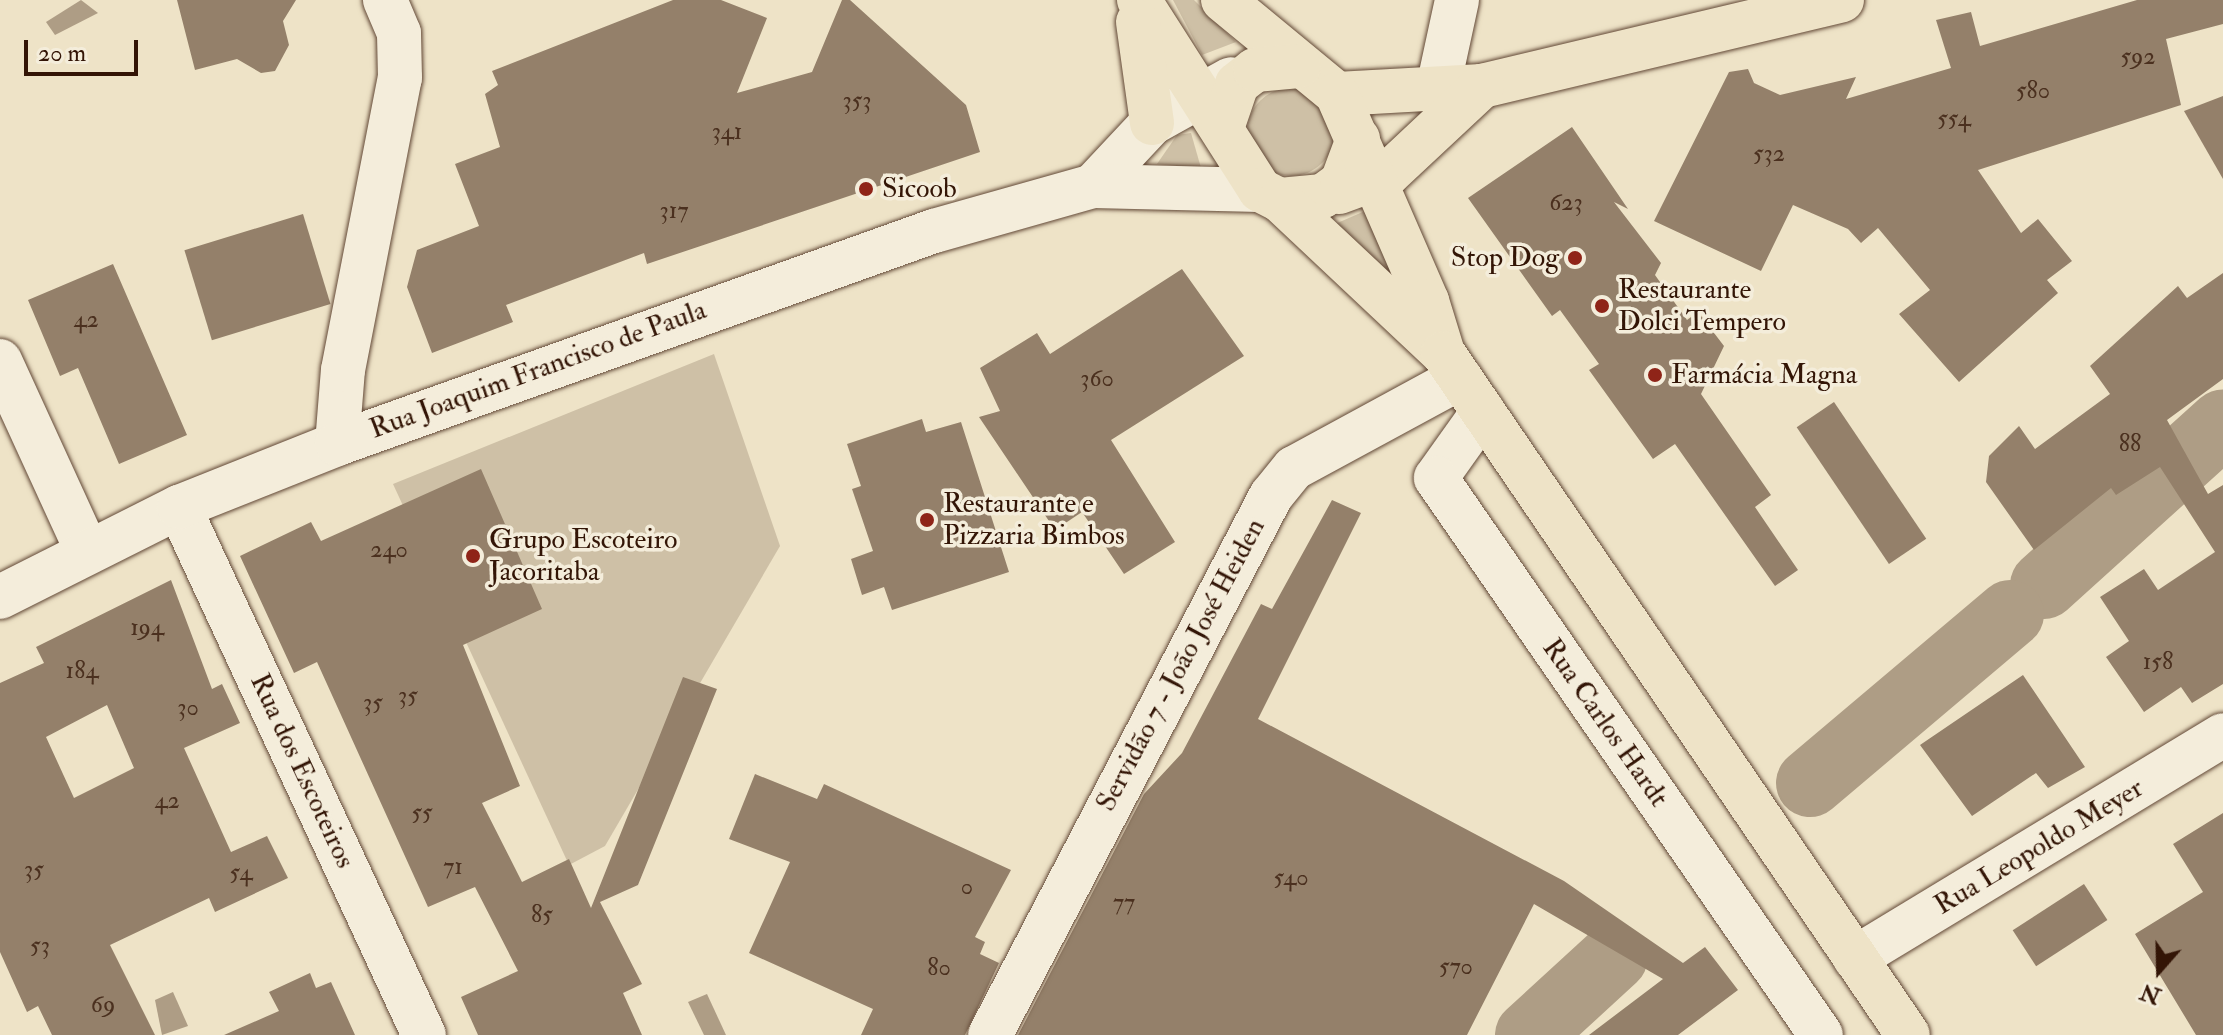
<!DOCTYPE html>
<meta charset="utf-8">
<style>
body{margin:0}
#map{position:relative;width:2223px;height:1035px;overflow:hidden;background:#eee3c7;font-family:"IM FELL Double Pica",serif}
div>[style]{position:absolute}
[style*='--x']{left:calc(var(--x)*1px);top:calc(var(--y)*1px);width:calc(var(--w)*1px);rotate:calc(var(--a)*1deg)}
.green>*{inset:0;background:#cec0a6}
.round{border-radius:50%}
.water>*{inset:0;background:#ae9d85}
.river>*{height:68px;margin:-34px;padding:0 34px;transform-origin:34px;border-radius:34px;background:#ae9d85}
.building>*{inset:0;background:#94806a;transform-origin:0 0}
.roads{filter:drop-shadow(0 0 2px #624836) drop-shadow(0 0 2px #624836)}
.minor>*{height:44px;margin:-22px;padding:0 22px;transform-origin:22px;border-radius:22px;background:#f4eddb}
.major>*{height:44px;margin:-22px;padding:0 22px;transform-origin:22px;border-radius:22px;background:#eee3c7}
.highway>*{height:44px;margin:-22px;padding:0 22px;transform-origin:22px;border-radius:22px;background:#eee3c7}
.dots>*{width:22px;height:22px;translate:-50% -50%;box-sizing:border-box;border:4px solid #f4eddb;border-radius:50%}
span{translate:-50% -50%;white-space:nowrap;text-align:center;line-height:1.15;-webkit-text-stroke:7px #f4eddb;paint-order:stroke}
.number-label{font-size:24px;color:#4b301f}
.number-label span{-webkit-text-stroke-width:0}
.poi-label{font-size:28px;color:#331506}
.left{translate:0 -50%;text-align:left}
.right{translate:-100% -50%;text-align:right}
.street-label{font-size:28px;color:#331506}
.north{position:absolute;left:2119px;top:931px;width:80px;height:80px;-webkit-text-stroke:6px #f4eddb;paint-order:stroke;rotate:200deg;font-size:22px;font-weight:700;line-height:32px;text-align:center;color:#331506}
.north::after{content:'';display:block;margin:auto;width:28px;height:36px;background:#331506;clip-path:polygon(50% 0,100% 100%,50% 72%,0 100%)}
.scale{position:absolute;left:24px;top:40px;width:114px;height:36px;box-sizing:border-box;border:4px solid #331506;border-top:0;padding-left:10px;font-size:24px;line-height:28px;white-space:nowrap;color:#331506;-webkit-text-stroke:6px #f4eddb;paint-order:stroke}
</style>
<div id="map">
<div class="green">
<i style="clip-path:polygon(1173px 0,1194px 0,1236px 42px,1202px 55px)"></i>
<i class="round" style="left:1247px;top:88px;width:88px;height:88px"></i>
<i style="clip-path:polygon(1191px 133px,1201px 168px,1157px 164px,1177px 135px)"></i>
<i style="clip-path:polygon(1365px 211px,1391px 274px,1391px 277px,1335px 224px)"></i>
<i style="clip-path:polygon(714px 354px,780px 546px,605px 846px,569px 865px,393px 484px)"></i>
</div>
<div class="water">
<i style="clip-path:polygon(81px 0,98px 13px,55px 35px,46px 22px)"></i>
<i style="clip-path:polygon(173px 992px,188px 1026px,162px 1035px,155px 1000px)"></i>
<i style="clip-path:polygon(707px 994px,726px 1035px,704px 1035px,688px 1002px)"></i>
</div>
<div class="river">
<i style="--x:2044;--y:585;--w:241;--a:-42.1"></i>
<i style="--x:1810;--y:783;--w:262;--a:-40.2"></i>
<i style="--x:1529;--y:1035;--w:115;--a:-42.5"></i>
</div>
<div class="building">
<i style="clip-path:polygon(177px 0,296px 0,283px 21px,289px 45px,275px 71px,261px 73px,237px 59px,195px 70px)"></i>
<i style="clip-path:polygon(673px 0,721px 0,767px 18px,737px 93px,812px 72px,842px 0,850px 0,966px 105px,980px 152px,647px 264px,644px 253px,506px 305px,513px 322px,432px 353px,407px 287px,417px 250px,479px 226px,455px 164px,500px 147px,485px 94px,498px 85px,492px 71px)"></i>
<i style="clip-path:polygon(2137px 0,2223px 0,2223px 24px,2166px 39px,2181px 105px,1978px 170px,2021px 233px,2038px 219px,2072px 261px,2047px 280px,2058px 293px,1959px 382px,1899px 314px,1930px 290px,1878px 228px,1861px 243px,1848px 229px,1793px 205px,1761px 271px,1654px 221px,1729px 72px,1748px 69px,1754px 83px,1780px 95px,1856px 77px,1846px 99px,1951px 68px,1936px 20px,1971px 12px,1980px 46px)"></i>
<i style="clip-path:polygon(2223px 96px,2223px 179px,2184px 111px)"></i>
<i style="clip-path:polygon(1572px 127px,1628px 209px,1614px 202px,1661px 263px,1655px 275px,1687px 320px,1698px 312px,1724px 346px,1701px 394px,1771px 495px,1755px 507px,1798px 570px,1775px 586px,1675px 444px,1653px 459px,1589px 370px,1599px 364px,1560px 310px,1552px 316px,1468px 198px)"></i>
<i style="left:303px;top:214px;width:94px;height:124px;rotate:73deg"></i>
<i style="clip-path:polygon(113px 264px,187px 435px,119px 464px,78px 368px,60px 376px,28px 300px)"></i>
<i style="clip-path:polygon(1182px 269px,1244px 356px,1111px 440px,1175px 542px,1124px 574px,1082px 512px,1055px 530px,979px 417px,1000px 411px,980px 368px,1037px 333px,1050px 354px)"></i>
<i style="clip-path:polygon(2223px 273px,2223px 379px,2167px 420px,2208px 494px,2223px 485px,2223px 684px,2192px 703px,2181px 687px,2144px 712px,2106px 657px,2129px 641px,2100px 597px,2144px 569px,2158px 590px,2215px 552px,2160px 467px,2116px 495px,2111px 488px,2034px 550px,1986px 482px,1989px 456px,2019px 426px,2035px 449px,2110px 394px,2090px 366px,2178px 286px,2187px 298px)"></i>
<i style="left:1834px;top:402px;width:165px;height:45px;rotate:56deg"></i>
<i style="clip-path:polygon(922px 419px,926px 432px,961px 422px,1009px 572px,892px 610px,884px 587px,862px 595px,851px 559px,873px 551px,852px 489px,861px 486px,847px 444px)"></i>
<i style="clip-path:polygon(481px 469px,542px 609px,463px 645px,520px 786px,482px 803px,522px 882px,569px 859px,591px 908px,683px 677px,717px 689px,638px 885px,600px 902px,642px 984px,623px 993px,642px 1035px,478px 1035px,461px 997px,518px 971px,475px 887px,428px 907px,317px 662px,294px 673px,240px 556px,311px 522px,321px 541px)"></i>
<i style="clip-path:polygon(1332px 500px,1361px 513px,1258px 719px,1564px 881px,1683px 963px,1705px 947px,1738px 990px,1678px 1035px,1589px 1035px,1663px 979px,1534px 904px,1467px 1035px,1018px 1035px,1144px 794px,1182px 753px,1261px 604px,1272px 609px)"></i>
<i style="clip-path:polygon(evenodd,171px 580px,212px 689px,222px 684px,240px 723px,184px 748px,231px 852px,267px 836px,288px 878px,215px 912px,209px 898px,110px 945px,155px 1035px,52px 1035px,38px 1006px,27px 1012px,0 952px,0 683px,44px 663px,36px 647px,171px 580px,107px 705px,134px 768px,74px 798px,46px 737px,107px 705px)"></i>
<i style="clip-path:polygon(2023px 675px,2085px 767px,2048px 788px,2036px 773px,1972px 816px,1920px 745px)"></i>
<i style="clip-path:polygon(755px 774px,817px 799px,824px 784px,1011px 870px,975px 937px,985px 942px,980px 954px,999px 963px,965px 1035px,861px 1035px,873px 1009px,749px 953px,790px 862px,729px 839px)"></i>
<i style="clip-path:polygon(2223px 813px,2223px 1035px,2196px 1035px,2135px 934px,2203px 892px,2173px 844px)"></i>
<i style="left:2084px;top:884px;width:43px;height:85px;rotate:57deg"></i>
<i style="clip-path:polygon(310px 973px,316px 988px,331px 982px,355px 1035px,224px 1035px,279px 1011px,269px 992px)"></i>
</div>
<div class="roads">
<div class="minor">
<i style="--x:1438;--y:88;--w:90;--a:-77.8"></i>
<i style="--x:1093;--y:186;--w:86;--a:-46.9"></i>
<i style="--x:1152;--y:123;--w:90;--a:-29.1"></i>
<i style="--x:0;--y:361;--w:209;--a:65.4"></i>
<i style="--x:1483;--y:412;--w:81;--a:125.5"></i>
<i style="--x:1436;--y:478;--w:677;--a:55.35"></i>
<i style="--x:337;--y:444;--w:74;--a:-85.4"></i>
<i style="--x:343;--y:370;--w:298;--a:-79"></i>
<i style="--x:400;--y:78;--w:45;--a:-91.3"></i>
<i style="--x:399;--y:33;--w:36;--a:-113"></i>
<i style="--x:179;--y:507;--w:582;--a:65.11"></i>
<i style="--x:0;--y:597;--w:200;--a:-26.7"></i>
<i style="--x:179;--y:507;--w:170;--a:-21.7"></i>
<i style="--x:337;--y:444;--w:634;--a:-19.64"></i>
<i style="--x:934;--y:231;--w:165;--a:-15.8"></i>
<i style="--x:1093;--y:186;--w:167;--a:1.4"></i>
<i style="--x:1855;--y:958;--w:430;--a:-31.2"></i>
<i style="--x:990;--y:1035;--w:608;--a:-62.47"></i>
<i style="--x:1271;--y:496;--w:36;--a:-51"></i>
<i style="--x:1294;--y:468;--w:189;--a:-28.5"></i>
</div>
<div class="major">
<i style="--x:1337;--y:94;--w:145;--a:-3.2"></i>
<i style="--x:1482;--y:86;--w:370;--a:-13.4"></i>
<i style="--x:1339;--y:192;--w:52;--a:-20.2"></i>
<i style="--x:1388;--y:174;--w:129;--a:-43.1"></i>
</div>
<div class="highway">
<i style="--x:1139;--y:0;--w:225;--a:57.5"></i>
<i style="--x:1260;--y:190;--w:22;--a:27"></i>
<i style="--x:1280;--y:200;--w:43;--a:-5.3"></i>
<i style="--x:1323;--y:196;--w:24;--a:-36"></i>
<i style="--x:1342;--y:182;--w:46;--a:-69.6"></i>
<i style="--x:1223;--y:0;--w:148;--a:39.5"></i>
<i style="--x:1337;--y:94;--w:226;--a:66.5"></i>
<i style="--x:1427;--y:301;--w:54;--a:72.9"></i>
<i style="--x:1138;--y:22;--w:102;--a:82.1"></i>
<i style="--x:1223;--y:125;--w:43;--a:-71.1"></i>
<i style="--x:1237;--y:84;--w:23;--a:-38"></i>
<i style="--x:1255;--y:70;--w:44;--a:-5.2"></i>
<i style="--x:1280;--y:200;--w:224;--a:43.2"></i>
<i style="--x:1443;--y:353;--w:825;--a:55.71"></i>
</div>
</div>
<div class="dots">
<i style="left:866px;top:189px;background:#8f2418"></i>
<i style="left:1575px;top:258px;background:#8f2418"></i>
<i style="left:1602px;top:306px;background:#8f2418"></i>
<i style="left:1655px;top:375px;background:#8f2418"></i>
<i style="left:927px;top:520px;background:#8f2418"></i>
<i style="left:473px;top:556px;background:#8f2418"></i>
</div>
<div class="number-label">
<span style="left:2138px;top:57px">592</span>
<span style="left:2033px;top:91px">580</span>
<span style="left:857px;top:101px">353</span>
<span style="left:1954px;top:119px">554</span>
<span style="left:727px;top:132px">341</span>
<span style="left:1769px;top:154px">532</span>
<span style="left:1566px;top:203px">623</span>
<span style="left:674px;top:211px">317</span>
<span style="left:86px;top:320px">42</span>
<span style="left:1097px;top:379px">360</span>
<span style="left:2130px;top:444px">88</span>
<span style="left:389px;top:550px">240</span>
<span style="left:147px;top:628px">194</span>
<span style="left:2158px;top:662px">158</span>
<span style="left:82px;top:671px">184</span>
<span style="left:408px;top:696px">35</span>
<span style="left:373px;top:703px">35</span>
<span style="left:188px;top:708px">30</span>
<span style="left:167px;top:801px">42</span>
<span style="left:422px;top:813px">55</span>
<span style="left:453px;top:867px">71</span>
<span style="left:34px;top:870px">35</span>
<span style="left:241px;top:873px">54</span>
<span style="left:1291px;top:878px">540</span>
<span style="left:967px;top:887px">0</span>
<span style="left:1124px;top:903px">77</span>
<span style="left:542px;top:915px">85</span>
<span style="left:40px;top:946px">53</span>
<span style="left:1456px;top:967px">570</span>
<span style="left:939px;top:968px">80</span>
<span style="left:103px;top:1005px">69</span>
</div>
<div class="poi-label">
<span class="left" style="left:882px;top:189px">Sicoob</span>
<span class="right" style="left:1559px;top:258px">Stop Dog</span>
<span class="left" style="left:1618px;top:306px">Restaurante<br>Dolci Tempero</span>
<span class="left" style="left:1671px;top:375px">Farmácia Magna</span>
<span class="left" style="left:943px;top:520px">Restaurante e<br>Pizzaria Bimbos</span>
<span class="left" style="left:489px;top:556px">Grupo Escoteiro<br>Jacoritaba</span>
</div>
<div class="street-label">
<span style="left:538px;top:370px;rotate:-20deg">Rua Joaquim Francisco de Paula</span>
<span style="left:1181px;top:665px;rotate:-62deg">Servidão 7 - João José Heiden</span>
<span style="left:1605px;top:723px;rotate:55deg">Rua Carlos Hardt</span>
<span style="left:302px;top:771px;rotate:65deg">Rua dos Escoteiros</span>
<span style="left:2039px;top:847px;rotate:-31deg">Rua Leopoldo Meyer</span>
</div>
<div class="north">N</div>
<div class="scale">20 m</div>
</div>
